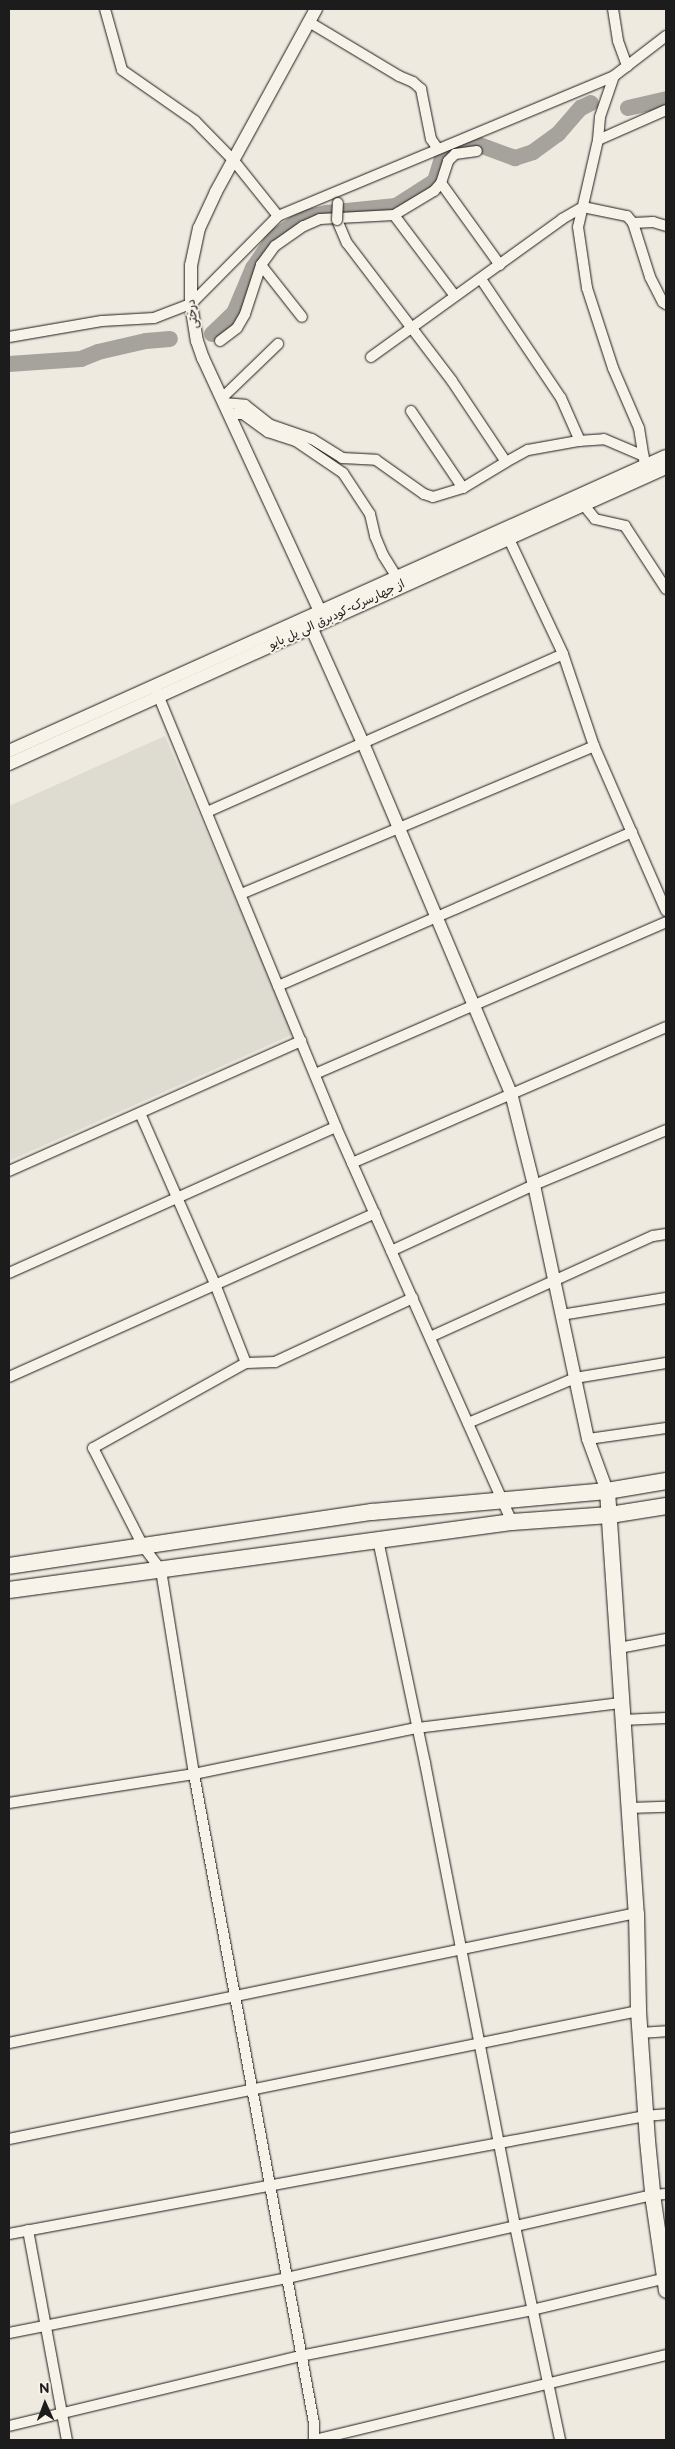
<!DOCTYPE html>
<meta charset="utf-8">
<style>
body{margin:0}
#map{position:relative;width:675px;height:2449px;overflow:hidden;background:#eeeae0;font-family:"Balsamiq Sans","Playpen Sans Arabic",sans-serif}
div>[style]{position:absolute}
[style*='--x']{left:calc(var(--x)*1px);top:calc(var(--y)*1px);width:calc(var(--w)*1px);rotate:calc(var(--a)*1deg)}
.built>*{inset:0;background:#dedbd1}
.river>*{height:16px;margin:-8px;padding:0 8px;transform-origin:8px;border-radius:8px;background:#a6a39d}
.roads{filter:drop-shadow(0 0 1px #1c1c1c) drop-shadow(0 0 1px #1c1c1c)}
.minor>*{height:10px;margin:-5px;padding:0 5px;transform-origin:5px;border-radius:5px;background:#f7f3e8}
.tertiary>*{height:12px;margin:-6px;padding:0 6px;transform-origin:6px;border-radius:6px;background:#f7f3e8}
.secondary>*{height:15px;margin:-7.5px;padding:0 7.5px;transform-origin:7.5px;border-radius:7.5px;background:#f7f3e8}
.primary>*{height:16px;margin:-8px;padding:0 8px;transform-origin:8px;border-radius:8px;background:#f7f3e8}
.bridges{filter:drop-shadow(0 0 1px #1c1c1c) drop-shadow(0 0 1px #1c1c1c)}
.minor-bridge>*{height:10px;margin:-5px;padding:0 5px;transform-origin:5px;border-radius:5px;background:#f7f3e8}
span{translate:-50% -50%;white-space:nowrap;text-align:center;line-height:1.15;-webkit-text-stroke:4px #f7f3e8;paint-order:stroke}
.street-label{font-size:12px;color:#1c1c1c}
.frame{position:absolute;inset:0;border:10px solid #1c1c1c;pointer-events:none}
.north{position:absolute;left:20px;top:2379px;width:50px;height:50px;-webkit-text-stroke:4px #f7f3e8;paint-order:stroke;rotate:358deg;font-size:14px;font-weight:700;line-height:20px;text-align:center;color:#1c1c1c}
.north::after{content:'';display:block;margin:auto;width:18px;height:22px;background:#1c1c1c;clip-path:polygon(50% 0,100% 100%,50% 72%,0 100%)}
</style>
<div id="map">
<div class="built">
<i style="clip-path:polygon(165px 736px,294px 1034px,9px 1161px,9px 806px)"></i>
</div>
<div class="river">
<i style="--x:628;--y:108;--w:39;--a:-13"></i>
<i style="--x:212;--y:334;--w:30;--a:-44"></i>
<i style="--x:234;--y:313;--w:49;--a:-67.1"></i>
<i style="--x:253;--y:268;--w:38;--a:-55"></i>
<i style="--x:275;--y:237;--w:34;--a:-34"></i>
<i style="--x:303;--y:218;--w:25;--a:-12"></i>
<i style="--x:327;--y:213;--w:69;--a:-5.8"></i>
<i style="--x:396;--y:206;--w:46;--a:-32.7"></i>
<i style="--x:435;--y:181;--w:31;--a:-73"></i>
<i style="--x:444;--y:151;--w:31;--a:-15"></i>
<i style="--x:474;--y:143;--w:44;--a:20.1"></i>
<i style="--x:515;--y:158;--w:19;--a:-18"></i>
<i style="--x:533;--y:152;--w:31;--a:-36"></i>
<i style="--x:558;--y:134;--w:35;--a:-49"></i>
<i style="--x:581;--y:108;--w:11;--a:-27"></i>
<i style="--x:9;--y:364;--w:72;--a:-4"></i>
<i style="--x:81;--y:359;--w:18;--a:-22"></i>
<i style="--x:98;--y:352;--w:49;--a:-12.9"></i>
<i style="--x:146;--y:341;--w:24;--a:-5"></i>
</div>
<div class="roads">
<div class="minor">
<i style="--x:105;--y:9;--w:63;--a:74.4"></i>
<i style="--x:122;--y:70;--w:89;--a:34.9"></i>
<i style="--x:195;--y:121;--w:56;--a:45.7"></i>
<i style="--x:234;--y:161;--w:70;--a:51.3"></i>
<i style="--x:613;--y:9;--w:32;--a:81"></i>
<i style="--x:618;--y:41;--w:27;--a:70"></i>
<i style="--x:309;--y:22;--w:105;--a:31"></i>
<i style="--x:399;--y:76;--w:15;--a:23"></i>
<i style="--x:413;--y:82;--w:11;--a:41"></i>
<i style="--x:421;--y:89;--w:51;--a:78.7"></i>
<i style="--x:431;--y:139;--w:12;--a:55"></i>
<i style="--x:614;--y:76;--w:43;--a:108.9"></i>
<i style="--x:600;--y:117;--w:23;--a:95"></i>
<i style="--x:598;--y:140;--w:89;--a:102.9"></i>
<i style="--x:578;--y:227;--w:62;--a:81.6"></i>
<i style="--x:587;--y:288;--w:84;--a:72"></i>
<i style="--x:613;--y:368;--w:65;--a:66.6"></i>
<i style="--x:639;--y:428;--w:32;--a:81"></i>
<i style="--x:598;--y:140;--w:74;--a:-23.8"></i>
<i style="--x:441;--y:183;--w:101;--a:54.3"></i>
<i style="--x:394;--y:215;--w:101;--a:53"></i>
<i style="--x:337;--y:220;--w:25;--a:67"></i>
<i style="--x:347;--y:243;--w:173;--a:52.7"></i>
<i style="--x:452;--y:381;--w:97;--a:56.3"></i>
<i style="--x:506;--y:462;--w:25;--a:-29"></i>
<i style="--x:528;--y:450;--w:51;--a:-10.2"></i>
<i style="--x:578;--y:441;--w:26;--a:-4"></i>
<i style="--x:604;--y:439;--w:43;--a:23"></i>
<i style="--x:633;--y:223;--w:20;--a:-3"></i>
<i style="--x:653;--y:222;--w:14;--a:17"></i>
<i style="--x:261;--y:265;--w:66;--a:51.7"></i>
<i style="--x:481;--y:279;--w:143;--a:56.1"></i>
<i style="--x:561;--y:398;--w:47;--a:66.2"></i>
<i style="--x:9;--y:337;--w:94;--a:-9.8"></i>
<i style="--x:102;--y:321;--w:52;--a:-3.3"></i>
<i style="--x:154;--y:318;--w:40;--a:-21"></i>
<i style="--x:191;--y:304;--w:124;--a:-45.3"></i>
<i style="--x:278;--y:216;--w:364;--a:-22.6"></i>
<i style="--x:614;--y:76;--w:66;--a:-37.6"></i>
<i style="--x:220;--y:341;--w:21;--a:-37"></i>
<i style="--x:237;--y:328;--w:16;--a:-60"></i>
<i style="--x:245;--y:314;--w:52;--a:-71.9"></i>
<i style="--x:261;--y:265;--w:24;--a:-54"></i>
<i style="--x:275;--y:246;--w:35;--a:-35"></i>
<i style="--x:304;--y:226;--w:17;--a:-24"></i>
<i style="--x:320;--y:219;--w:74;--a:-3.1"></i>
<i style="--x:394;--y:215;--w:47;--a:-31"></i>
<i style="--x:434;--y:191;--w:11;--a:-49"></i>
<i style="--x:441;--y:183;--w:23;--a:-72"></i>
<i style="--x:448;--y:161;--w:10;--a:-45"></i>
<i style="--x:455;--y:154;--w:22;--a:-8"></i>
<i style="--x:371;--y:357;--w:236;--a:-35.8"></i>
<i style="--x:562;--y:219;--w:24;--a:-30"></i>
<i style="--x:583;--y:207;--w:45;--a:11.6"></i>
<i style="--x:627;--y:216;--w:9;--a:49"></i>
<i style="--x:633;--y:223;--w:57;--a:72.5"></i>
<i style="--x:650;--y:277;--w:28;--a:63"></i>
<i style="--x:663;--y:302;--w:4;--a:34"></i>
<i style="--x:222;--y:398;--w:78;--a:-44"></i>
<i style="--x:224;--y:403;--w:21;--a:5"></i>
<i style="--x:245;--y:405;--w:33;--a:38"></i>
<i style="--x:271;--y:425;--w:43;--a:18.9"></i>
<i style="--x:312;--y:439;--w:36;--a:32"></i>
<i style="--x:342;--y:458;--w:34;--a:3"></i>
<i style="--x:376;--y:460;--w:59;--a:35.3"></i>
<i style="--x:424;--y:494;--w:9;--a:18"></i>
<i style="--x:433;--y:497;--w:31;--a:-17"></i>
<i style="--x:463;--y:488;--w:50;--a:-31.2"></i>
<i style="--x:411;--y:411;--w:93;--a:56"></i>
<i style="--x:230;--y:414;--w:13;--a:0"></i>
<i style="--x:243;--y:414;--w:31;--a:36"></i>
<i style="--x:268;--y:432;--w:29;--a:18"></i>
<i style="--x:296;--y:441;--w:57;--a:34.2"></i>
<i style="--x:343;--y:473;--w:49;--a:56.6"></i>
<i style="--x:370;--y:514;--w:23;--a:77"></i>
<i style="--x:375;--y:536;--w:21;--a:67"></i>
<i style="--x:383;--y:555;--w:26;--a:58"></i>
<i style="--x:583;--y:504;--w:19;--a:51"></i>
<i style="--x:595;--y:519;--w:31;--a:13"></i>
<i style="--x:625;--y:526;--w:75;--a:56.9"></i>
<i style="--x:508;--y:537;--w:129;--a:64.8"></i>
<i style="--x:563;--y:654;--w:97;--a:71.4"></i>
<i style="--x:594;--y:746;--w:180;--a:66.4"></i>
<i style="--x:156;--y:690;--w:473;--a:67.6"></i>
<i style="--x:336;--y:1127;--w:432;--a:66"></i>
<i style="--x:207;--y:812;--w:389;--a:-23.9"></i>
<i style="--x:241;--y:894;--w:383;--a:-22.7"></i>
<i style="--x:278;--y:986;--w:386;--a:-23.5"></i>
<i style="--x:315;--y:1074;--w:382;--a:-23.4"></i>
<i style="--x:140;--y:1113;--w:187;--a:66.3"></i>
<i style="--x:215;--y:1284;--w:85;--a:68.6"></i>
<i style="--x:352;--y:1163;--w:342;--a:-23.4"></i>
<i style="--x:9;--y:1171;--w:320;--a:-24"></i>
<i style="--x:391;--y:1251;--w:157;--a:-24.8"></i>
<i style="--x:534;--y:1185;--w:143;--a:-22.6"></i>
<i style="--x:9;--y:1273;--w:358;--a:-24.1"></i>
<i style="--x:561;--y:1315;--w:106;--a:-9.2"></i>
<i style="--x:430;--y:1337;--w:245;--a:-24.4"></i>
<i style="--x:653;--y:1236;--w:13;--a:-9"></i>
<i style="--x:9;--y:1377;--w:401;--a:-24.1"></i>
<i style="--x:468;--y:1423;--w:116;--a:-22.8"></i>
<i style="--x:575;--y:1378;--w:92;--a:-9.4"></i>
<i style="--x:588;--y:1439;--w:79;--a:-8"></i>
<i style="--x:378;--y:1540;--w:228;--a:78.1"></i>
<i style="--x:425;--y:1763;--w:472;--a:79"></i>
<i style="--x:515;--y:2226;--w:219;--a:78.1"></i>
<i style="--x:619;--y:1648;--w:48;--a:-10.8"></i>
<i style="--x:623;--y:1720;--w:43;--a:-2.7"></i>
<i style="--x:9;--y:1803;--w:187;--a:-8.9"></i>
<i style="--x:194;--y:1774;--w:228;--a:-11.7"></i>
<i style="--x:417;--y:1728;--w:206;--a:-7"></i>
<i style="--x:629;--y:1808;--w:37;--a:-2"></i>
<i style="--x:640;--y:2033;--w:26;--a:-4"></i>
<i style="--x:9;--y:2043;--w:640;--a:-11.71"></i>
<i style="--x:9;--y:2139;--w:642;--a:-11.5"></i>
<i style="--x:28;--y:2230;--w:214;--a:79.5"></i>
<i style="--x:9;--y:2234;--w:647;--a:-10.51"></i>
<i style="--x:645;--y:2116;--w:21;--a:-5"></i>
<i style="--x:9;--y:2333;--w:283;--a:-11.2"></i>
<i style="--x:287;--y:2278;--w:374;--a:-12.8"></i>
<i style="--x:652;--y:2195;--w:14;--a:-4"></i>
<i style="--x:9;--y:2426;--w:299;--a:-13.5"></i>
<i style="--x:300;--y:2356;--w:237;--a:-11.2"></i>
<i style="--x:532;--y:2310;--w:138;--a:-13.4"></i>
<i style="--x:314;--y:2440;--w:17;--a:-90"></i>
<i style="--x:314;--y:2423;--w:660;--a:-100.48"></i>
<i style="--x:194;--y:1774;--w:207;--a:-99.2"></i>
<i style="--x:161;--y:1570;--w:30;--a:-127"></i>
<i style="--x:143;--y:1546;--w:110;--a:-117"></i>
<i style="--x:93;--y:1448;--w:175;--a:-29.1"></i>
<i style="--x:246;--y:1363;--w:29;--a:-2"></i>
<i style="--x:275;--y:1362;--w:152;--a:-24.9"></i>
<i style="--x:315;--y:2440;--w:361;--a:-13.6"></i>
</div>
<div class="tertiary">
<i style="--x:316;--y:9;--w:209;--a:118.7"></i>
<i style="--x:216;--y:192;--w:40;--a:115"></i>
<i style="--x:199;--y:228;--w:38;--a:102"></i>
<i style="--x:191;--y:265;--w:39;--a:90"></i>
<i style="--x:191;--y:304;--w:37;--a:81"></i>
<i style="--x:197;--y:341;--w:18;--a:71"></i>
<i style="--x:203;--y:358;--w:286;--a:65.2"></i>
<i style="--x:307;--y:618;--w:137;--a:65.9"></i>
<i style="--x:363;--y:743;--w:380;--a:67.1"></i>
<i style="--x:511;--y:1093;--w:95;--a:76"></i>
<i style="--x:534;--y:1185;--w:260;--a:78"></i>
<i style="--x:588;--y:1439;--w:55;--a:69.9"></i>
<i style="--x:9;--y:751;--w:720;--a:-24.18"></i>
<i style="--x:9;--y:764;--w:721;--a:-24.25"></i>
</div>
<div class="secondary">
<i style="--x:607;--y:1491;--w:423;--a:86.1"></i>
<i style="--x:636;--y:1913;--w:98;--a:88.8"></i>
<i style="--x:638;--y:2011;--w:129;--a:86"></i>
<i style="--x:647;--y:2140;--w:61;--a:84.4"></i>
<i style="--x:653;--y:2201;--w:90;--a:81.7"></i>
</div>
<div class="primary">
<i style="--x:9;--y:1566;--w:367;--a:-8.5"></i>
<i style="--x:372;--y:1512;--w:236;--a:-5.1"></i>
<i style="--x:607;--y:1491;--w:60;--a:-9.6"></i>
<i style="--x:9;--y:1590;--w:508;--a:-7.7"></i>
<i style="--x:512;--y:1522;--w:98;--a:-4.1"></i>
<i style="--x:610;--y:1515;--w:57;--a:-9.1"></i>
</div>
</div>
<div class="bridges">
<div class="minor-bridge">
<i style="--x:337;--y:220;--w:17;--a:-87"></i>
</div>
</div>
<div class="street-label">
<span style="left:193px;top:314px;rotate:-97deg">درختی</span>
<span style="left:337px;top:615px;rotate:-25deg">از جهارسرک-کودبرق الی پل بایو</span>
</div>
<div class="frame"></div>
<div class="north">N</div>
</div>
